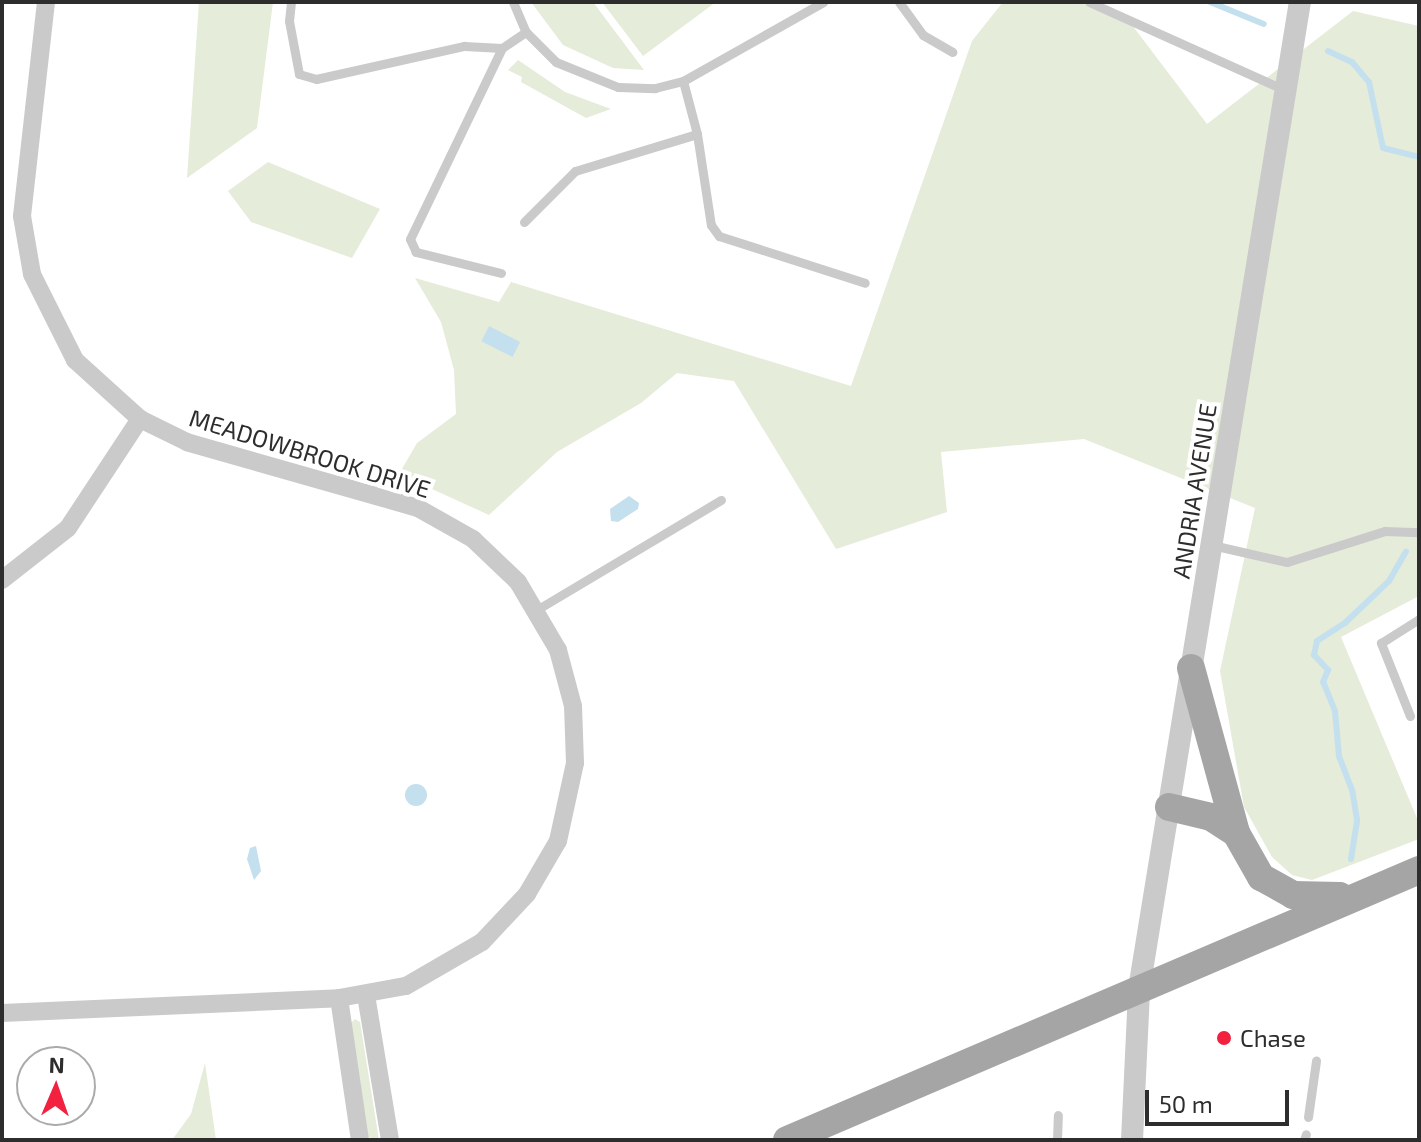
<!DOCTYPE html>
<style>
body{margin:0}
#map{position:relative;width:1421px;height:1142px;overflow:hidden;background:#fff;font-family:"Exo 2",sans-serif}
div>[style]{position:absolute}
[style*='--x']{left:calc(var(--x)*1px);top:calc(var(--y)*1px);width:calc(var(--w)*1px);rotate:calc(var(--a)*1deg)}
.green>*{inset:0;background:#e5ecd9}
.water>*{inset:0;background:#c4e0ee;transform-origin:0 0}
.round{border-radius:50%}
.stream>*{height:6px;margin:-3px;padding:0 3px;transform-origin:3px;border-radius:3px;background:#c4e0ee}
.service>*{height:9px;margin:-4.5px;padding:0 4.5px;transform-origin:4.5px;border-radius:4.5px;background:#cacaca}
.minor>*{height:18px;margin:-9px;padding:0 9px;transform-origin:9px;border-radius:9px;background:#cacaca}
.tertiary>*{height:22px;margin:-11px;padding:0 11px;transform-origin:11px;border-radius:11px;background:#cacaca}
.primary>*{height:28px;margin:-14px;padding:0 14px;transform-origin:14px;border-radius:14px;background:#a5a5a5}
.dots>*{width:22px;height:22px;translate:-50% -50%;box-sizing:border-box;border:4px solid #fff;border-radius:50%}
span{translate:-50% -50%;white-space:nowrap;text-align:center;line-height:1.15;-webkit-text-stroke:8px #fff;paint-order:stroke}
.street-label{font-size:24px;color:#2d2d2d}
.poi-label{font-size:24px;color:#2d2d2d}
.left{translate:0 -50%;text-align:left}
.frame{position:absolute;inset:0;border:4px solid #2d2d2d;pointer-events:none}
.north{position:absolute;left:16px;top:1046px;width:80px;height:80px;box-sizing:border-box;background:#fff;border:2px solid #ababab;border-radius:50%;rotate:2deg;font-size:22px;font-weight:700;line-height:32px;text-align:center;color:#2d2d2d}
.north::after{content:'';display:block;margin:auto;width:28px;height:36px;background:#f22140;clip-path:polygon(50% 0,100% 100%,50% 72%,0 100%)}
.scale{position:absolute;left:1145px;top:1090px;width:144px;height:36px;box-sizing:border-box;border:4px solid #2d2d2d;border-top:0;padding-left:10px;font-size:24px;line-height:28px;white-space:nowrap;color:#2d2d2d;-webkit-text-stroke:6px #fff;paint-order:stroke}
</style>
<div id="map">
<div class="green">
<i style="clip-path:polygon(199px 2px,273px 2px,257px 128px,187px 178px)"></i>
<i style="clip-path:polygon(531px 2px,593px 2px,644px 70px,613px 68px,563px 45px)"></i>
<i style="clip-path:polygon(602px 2px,716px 2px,643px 56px)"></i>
<i style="clip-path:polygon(1003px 2px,1079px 2px,1132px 25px,1207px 124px,1353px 11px,1419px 26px,1419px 596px,1341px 637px,1419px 823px,1419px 839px,1312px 880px,1292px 875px,1272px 857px,1244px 807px,1220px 671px,1255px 508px,1084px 439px,941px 452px,947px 512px,836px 549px,734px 381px,677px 373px,641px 403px,557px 452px,489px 515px,399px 474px,417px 443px,456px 414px,454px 370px,441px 322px,415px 278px,499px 302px,511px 282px,851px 386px,972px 41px)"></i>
<i style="clip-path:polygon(518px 60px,565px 92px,611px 109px,586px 118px,521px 82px,522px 77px,508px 70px)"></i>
<i style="clip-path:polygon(268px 162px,380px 209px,352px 258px,251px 222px,228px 191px)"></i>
<i style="clip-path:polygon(355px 1019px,360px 1022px,379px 1140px,368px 1137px,351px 1023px)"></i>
<i style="clip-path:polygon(205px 1063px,216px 1140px,172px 1140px,191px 1114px)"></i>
</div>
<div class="water">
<i style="left:489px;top:326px;width:35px;height:17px;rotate:27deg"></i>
<i style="clip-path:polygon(629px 496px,639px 503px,638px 509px,618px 522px,611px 521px,610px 509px)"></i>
<i class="round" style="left:405px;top:784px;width:22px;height:22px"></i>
<i style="clip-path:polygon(256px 846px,261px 871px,254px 880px,247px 859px,250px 848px)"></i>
</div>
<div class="stream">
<i style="--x:1210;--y:2;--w:58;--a:22.2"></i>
<i style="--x:1328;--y:51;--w:26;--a:25"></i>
<i style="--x:1352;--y:62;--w:26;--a:50"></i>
<i style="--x:1369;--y:82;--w:67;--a:78"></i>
<i style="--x:1383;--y:148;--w:37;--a:14"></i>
<i style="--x:1351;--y:859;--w:39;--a:-81"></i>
<i style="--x:1357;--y:820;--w:30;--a:-99"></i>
<i style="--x:1352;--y:790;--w:36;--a:-111"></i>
<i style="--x:1339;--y:756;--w:45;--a:-95.1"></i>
<i style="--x:1335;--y:711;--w:31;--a:-112"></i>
<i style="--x:1323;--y:682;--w:13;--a:-67"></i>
<i style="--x:1328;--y:670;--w:21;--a:-133"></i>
<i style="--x:1314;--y:655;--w:14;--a:-78"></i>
<i style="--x:1317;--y:641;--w:33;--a:-33"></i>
<i style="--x:1345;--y:623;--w:61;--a:-43.7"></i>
<i style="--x:1389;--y:581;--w:34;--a:-60"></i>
</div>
<div class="service">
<i style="--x:291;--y:2;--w:19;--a:96"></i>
<i style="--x:289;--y:21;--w:54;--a:79.3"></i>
<i style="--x:299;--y:74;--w:18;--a:16"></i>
<i style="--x:316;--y:79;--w:152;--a:-12.6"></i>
<i style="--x:464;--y:46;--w:38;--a:3"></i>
<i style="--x:513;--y:2;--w:33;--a:67"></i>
<i style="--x:526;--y:32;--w:42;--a:45"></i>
<i style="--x:556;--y:62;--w:67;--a:22"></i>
<i style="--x:618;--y:87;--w:37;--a:2"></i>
<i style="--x:655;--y:88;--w:29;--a:-14"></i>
<i style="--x:683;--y:81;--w:161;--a:-29.4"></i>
<i style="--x:899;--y:2;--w:41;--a:54"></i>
<i style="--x:923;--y:35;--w:34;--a:30"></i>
<i style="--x:1089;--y:2;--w:215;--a:24.2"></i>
<i style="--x:683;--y:81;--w:55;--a:75.2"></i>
<i style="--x:697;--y:134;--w:92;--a:81.3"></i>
<i style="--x:711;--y:225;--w:14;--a:54"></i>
<i style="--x:719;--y:236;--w:153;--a:17.8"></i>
<i style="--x:524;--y:222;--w:72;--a:-45"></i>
<i style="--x:575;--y:171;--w:127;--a:-16.9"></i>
<i style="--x:501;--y:273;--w:88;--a:-166.1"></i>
<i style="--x:416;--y:252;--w:14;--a:-115"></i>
<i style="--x:410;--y:239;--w:212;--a:-64.3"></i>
<i style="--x:502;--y:48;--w:29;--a:-34"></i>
<i style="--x:1212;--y:545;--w:77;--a:12.8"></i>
<i style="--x:1287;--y:562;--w:103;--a:-17.6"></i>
<i style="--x:1385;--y:531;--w:34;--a:2"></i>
<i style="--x:538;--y:609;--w:213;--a:-30.8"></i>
<i style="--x:1410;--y:716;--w:79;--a:-111.7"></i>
<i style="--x:1381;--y:643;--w:45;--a:-32.3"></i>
<i style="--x:1308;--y:1117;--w:57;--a:-81.9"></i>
<i style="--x:1057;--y:1140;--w:25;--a:-88"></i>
<i style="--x:1304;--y:1140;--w:6;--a:-72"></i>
</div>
<div class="minor">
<i style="--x:2;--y:580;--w:84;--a:-38.2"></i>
<i style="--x:68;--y:528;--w:131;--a:-56.6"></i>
<i style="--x:366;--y:995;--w:147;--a:80.6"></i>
<i style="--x:339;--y:998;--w:144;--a:81.6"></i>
<i style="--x:2;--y:1013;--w:337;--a:-2.5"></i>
<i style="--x:339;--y:998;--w:68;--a:-10.2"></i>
<i style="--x:406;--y:986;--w:88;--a:-30.1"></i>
<i style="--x:482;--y:942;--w:66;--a:-46.8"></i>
<i style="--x:527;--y:894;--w:61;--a:-59.7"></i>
<i style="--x:558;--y:841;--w:80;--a:-77.7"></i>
<i style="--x:575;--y:763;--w:57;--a:-92"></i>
<i style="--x:573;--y:706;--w:58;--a:-105"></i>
<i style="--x:558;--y:650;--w:79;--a:-120.5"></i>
<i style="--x:518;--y:582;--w:62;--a:-136.3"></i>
<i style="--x:473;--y:539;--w:63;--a:-150.6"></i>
<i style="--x:418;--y:508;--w:240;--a:-164.1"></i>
<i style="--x:187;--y:442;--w:52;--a:-153.9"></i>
<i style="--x:140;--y:419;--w:88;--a:-137.8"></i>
<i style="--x:75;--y:360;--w:96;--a:-116.6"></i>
<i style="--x:32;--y:274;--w:59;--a:-99.8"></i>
<i style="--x:22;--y:216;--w:215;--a:-83.6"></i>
</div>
<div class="tertiary">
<i style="--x:1132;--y:1140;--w:151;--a:-87.3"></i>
<i style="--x:1139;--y:989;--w:1000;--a:-80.74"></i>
</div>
<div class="primary">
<i style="--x:1191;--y:668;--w:171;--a:74.7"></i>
<i style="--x:1236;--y:833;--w:51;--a:60.4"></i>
<i style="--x:1261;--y:877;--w:37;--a:29"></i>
<i style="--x:1293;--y:895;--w:47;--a:1.2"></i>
<i style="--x:1169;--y:807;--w:43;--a:13.4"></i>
<i style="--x:1211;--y:817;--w:30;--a:33"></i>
<i style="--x:787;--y:1140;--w:687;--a:-23.13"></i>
</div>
<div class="dots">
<i style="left:1224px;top:1038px;background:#f22140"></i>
</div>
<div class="street-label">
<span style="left:310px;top:453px;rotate:17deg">MEADOWBROOK DRIVE</span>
<span style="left:1194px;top:491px;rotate:-81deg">ANDRIA AVENUE</span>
</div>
<div class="poi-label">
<span class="left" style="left:1240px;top:1038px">Chase</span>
</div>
<div class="frame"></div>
<div class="north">N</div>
<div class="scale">50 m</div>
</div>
